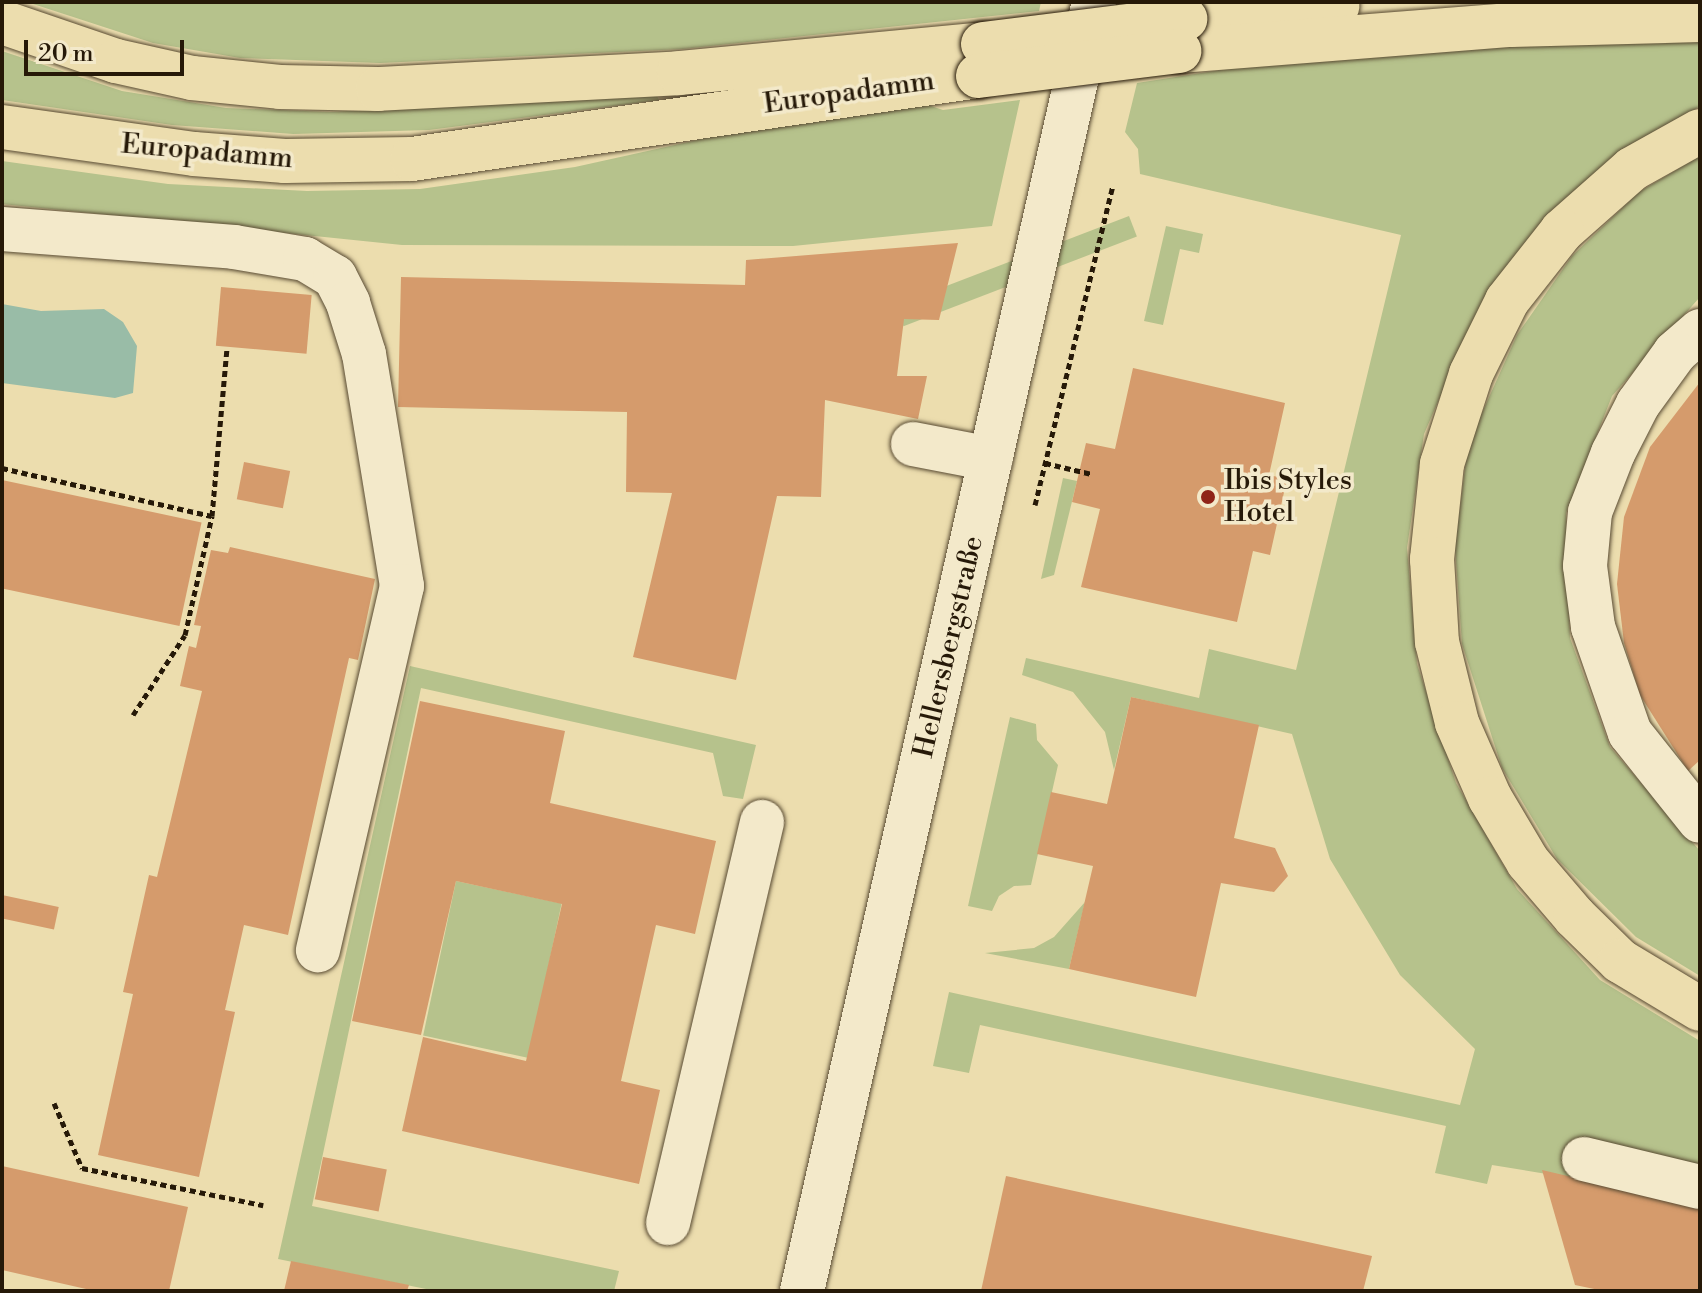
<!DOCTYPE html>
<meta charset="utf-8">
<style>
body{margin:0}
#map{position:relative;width:1702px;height:1293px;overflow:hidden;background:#ecddae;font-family:"Libre Bodoni",serif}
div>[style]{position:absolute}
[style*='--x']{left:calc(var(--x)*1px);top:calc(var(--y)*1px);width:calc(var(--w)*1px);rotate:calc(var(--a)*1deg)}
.green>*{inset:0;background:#b6c28c;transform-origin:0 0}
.water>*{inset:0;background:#99bca7}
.building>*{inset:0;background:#d59b6c;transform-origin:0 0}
.path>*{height:5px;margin-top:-2.5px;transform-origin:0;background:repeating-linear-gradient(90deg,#261908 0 6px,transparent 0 10px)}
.roads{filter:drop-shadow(0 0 2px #584a32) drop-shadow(0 0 2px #584a32)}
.minor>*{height:44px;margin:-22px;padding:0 22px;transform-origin:22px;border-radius:22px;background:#f3e9ca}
.major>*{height:44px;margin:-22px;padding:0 22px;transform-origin:22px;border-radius:22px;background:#ecddae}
.bridges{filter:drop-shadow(0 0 2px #261908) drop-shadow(0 0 2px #261908)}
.major-bridge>*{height:44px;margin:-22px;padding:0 22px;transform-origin:22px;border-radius:22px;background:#ecddae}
.dots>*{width:22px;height:22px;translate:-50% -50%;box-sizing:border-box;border:4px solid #f3e9ca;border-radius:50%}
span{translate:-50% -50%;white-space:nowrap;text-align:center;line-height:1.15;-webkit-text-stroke:7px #f3e9ca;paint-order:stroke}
.street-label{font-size:28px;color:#261908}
.poi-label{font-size:28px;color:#261908}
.left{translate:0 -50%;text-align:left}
.frame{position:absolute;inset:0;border:4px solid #261908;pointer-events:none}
.scale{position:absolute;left:24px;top:40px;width:160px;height:36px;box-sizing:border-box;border:4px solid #261908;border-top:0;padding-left:10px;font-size:24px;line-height:28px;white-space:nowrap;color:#261908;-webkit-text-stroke:6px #f3e9ca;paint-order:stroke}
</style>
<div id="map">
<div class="green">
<i style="clip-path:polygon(27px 2px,1041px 2px,1039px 11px,683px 49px,380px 63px,240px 58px,153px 43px)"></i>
<i style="clip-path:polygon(1700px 35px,1700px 106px,1611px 162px,1473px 321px,1424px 434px,1407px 548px,1417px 664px,1456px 783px,1517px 889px,1600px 980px,1700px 1041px,1700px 1170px,1589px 1181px,1492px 1165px,1487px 1184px,1435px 1173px,1446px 1126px,980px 1025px,969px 1073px,933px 1066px,949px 992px,1460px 1105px,1475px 1049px,1400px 975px,1330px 859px,1292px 734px,1131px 697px,1114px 770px,1105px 732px,1073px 692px,1022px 675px,1026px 658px,1199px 698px,1209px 649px,1296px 670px,1401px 235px,1140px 174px,1138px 149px,1125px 132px,1137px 83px,1318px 55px)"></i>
<i style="clip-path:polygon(2px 51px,122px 91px,226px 108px,330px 112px,656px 94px,659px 100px,429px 130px,293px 134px,172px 125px,2px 100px)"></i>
<i style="clip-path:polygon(1020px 100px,992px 226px,793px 246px,402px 245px,2px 204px,2px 161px,168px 184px,307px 191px,420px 189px,575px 167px,756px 127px,928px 105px,943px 110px)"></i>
<i style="clip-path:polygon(1700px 156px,1700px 297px,1612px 396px,1566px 513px,1570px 638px,1610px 747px,1700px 851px,1700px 976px,1636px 937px,1557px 859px,1502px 768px,1462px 644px,1455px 547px,1468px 444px,1517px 335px,1572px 256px,1639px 192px)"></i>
<i style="left:1129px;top:216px;width:22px;height:250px;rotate:69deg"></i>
<i style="clip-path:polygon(1166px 226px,1203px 234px,1199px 253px,1180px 249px,1163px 325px,1144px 321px)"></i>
<i style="clip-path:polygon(1063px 478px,1077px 481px,1054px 575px,1041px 579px)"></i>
<i style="clip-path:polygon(410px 666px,756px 745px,743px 799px,723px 796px,713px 753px,421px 688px,312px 1206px,619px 1271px,614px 1291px,436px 1291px,278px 1259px)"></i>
<i style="clip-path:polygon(1010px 717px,1036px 724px,1037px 740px,1058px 765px,1031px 885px,1014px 886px,999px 896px,992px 911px,968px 906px)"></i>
<i style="left:456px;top:881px;width:108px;height:158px;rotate:12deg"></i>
<i style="clip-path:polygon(1085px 902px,1069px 969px,985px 953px,1034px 948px,1054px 937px)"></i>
</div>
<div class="water">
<i style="clip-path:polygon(2px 304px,41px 311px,104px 309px,123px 322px,137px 346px,133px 393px,115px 398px,2px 383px)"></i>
</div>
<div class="building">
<i style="clip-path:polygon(958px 243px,939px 320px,904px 319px,897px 376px,927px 376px,918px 419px,825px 400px,821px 497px,777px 496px,736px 680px,633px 657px,672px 493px,626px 492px,627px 412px,398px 407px,401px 277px,745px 285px,746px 260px)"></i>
<i style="left:221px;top:287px;width:91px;height:59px;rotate:5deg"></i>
<i style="clip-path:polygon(1133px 368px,1285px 403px,1269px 475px,1287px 479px,1270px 555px,1253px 551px,1237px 622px,1081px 587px,1100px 509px,1072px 502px,1086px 443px,1115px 449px)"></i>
<i style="clip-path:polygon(1700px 382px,1700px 760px,1688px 771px,1640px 695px,1624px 643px,1617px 584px,1624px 517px,1650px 447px)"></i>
<i style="left:244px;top:462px;width:47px;height:38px;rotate:11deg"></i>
<i style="left:2px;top:480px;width:204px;height:106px;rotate:12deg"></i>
<i style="clip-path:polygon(230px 547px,375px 579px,358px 660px,349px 658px,288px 935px,244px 925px,225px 1010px,235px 1012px,199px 1177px,98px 1155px,133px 994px,123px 992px,149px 875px,157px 877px,202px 691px,180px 686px,189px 646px,196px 648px,201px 626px,194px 625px,211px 550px,228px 553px)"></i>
<i style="clip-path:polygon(1131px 697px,1259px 725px,1234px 838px,1275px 848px,1288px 876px,1274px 892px,1221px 883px,1196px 997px,1069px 969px,1093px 866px,1037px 854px,1051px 792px,1107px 804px)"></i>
<i style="clip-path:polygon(420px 701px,565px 731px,550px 803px,716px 841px,695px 934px,656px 925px,621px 1081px,660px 1090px,639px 1184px,402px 1131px,423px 1037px,526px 1061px,562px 904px,456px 881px,421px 1035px,352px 1021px)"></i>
<i style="left:2px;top:895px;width:58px;height:23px;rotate:12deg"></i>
<i style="left:323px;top:1157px;width:65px;height:43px;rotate:11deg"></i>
<i style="clip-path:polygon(2px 1166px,188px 1207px,169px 1291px,95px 1291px,2px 1270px)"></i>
<i style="clip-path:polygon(1542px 1170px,1700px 1207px,1700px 1291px,1604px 1291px,1575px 1285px)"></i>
<i style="clip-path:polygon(1006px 1176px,1372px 1256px,1363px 1291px,981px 1291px)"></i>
<i style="clip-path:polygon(291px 1261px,409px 1285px,407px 1291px,284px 1291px)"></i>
</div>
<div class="path">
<i style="--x:1045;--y:463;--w:48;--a:13.2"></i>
<i style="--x:2;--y:468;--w:215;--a:12.9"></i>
<i style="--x:1035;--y:505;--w:328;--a:-76.3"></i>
<i style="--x:133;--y:715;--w:95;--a:-57"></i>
<i style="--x:185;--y:635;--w:122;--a:-77.2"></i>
<i style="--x:212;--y:516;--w:170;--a:-84.9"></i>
<i style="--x:54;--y:1103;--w:71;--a:66.7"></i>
<i style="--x:82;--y:1168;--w:185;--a:11.6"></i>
</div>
<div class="roads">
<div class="minor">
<i style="--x:2;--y:229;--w:233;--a:4.4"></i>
<i style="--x:234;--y:247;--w:72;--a:9.6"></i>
<i style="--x:305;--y:259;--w:35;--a:31"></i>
<i style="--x:335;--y:277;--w:29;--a:63"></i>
<i style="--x:348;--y:303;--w:53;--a:72.6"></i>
<i style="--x:364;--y:354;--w:235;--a:80.7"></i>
<i style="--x:402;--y:586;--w:374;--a:103"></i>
<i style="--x:1700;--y:331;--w:33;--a:139"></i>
<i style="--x:1675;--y:353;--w:63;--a:126"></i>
<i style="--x:1638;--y:404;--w:55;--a:117"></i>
<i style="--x:1613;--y:453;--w:63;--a:111.3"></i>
<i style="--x:1590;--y:512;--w:54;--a:95.3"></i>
<i style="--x:1585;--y:566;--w:62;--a:82.5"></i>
<i style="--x:1593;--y:627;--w:112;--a:70.8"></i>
<i style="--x:1630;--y:733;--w:112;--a:51.5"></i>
<i style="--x:913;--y:444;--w:79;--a:10.9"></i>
<i style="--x:1584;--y:1159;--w:119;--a:13.6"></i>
<i style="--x:668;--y:1223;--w:412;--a:-76.8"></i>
<i style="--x:802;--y:1291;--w:1322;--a:-77.24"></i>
</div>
<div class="major">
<i style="--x:1185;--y:19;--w:153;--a:-4.9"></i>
<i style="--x:2;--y:22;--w:120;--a:18.9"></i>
<i style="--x:116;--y:61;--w:78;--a:12.6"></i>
<i style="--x:192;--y:78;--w:88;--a:5.8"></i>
<i style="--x:280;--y:87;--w:98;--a:1.2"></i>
<i style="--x:378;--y:89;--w:301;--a:-3"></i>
<i style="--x:679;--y:73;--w:305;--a:-5.4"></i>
<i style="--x:1179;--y:51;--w:333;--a:-4.5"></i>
<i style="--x:1511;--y:25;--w:189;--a:-1.5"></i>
<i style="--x:2;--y:127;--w:194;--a:8"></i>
<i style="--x:194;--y:154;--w:91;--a:4.4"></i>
<i style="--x:285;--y:161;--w:127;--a:-0.9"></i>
<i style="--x:412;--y:159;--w:572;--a:-8.34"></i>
<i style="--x:1700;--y:131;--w:78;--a:150.8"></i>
<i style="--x:1632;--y:169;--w:94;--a:138.5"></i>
<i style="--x:1562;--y:231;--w:89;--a:128.2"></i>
<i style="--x:1507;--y:301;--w:81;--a:116.3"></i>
<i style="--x:1471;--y:374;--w:95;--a:107.9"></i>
<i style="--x:1442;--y:464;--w:96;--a:96"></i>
<i style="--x:1432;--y:559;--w:83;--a:86.6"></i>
<i style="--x:1437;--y:642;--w:83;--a:76.1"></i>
<i style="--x:1457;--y:723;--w:82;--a:66.3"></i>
<i style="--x:1490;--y:798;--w:74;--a:59.3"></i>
<i style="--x:1528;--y:862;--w:72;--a:49.5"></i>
<i style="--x:1575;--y:917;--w:63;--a:44.4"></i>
<i style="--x:1620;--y:961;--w:93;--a:31"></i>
</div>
</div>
<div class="bridges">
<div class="major-bridge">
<i style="--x:983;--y:44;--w:204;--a:-7.1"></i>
<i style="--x:978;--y:76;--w:203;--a:-7.1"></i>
</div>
</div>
<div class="dots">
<i style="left:1208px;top:497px;background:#8f2418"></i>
</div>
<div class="street-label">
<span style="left:849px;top:93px;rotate:-8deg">Europadamm</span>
<span style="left:207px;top:152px;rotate:5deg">Europadamm</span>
<span style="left:949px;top:647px;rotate:-77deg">Hellersbergstraße</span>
</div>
<div class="poi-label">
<span class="left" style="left:1224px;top:497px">Ibis Styles<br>Hotel</span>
</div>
<div class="frame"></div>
<div class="scale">20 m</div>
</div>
